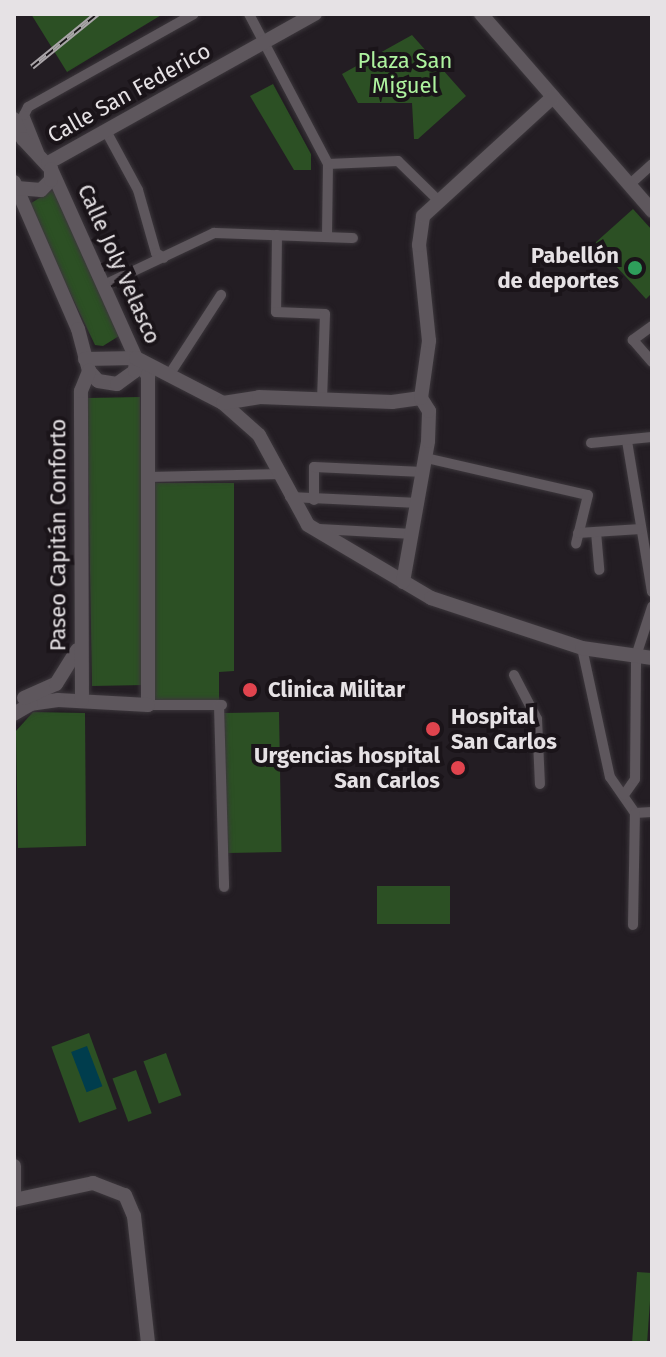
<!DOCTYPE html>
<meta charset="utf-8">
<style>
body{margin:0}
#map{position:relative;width:666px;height:1357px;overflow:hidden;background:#231d23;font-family:"Fira Sans",sans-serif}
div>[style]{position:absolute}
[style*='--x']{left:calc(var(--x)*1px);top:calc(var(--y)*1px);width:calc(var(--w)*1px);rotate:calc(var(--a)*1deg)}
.green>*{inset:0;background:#2c5024;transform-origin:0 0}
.water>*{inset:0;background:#003d4d;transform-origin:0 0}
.roads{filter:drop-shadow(0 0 2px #3c373c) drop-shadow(0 0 2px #3c373c)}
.street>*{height:10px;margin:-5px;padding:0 5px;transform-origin:5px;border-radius:5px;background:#5e575d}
.secondary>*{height:14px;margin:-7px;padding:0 7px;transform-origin:7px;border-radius:7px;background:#5e575d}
.rail>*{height:6px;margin-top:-3px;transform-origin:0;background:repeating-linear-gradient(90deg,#1a1419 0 9px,#aaa5a9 0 18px);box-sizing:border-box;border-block:2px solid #aaa5a9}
.dots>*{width:22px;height:22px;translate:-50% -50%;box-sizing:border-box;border:4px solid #1a1419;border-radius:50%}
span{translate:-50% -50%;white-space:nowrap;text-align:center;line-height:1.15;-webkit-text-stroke:8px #1a1419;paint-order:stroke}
.park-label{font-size:22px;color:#aef39f}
.street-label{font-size:22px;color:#e6e2e5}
.poi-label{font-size:22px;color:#e6e2e5;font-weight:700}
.right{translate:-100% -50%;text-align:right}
.left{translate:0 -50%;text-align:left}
.frame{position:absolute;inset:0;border:16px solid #e6e2e5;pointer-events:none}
</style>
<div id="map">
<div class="green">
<i style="clip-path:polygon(31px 14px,163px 14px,67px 72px)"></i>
<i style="clip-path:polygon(412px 35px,466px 96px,418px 139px,414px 139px,412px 103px,358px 103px,342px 74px)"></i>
<i style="clip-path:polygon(273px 84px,311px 154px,311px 170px,294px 170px,250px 96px)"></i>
<i style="clip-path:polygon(54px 189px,119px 336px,103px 346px,95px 345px,28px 205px)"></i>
<i style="clip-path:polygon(633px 209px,652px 230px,652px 293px,646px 299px,595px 243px)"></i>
<i style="left:140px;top:397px;width:288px;height:53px;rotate:89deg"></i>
<i style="clip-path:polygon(153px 483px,234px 483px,234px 671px,219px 672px,219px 701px,153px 701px)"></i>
<i style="clip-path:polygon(33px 712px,85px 713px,86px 846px,18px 848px,16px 731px)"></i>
<i style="left:279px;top:712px;width:140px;height:55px;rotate:89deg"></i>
<i style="left:450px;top:886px;width:38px;height:73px;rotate:90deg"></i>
<i style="left:89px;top:1033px;width:81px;height:40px;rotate:70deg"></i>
<i style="left:166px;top:1053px;width:45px;height:24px;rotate:70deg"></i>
<i style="left:136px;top:1070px;width:46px;height:25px;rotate:70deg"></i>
<i style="left:637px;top:1272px;width:15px;height:71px;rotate:4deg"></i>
</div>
<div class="water">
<i style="left:87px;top:1046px;width:43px;height:17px;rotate:69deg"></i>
</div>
<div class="roads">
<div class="street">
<i style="--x:249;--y:14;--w:170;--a:62.2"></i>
<i style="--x:328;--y:164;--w:73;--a:90.8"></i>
<i style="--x:106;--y:131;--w:67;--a:61.5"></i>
<i style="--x:138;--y:190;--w:66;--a:74.1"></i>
<i style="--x:156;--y:253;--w:9;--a:32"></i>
<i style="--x:39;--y:152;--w:40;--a:-112"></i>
<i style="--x:24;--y:115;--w:9;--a:-63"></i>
<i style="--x:28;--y:107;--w:190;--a:-29.3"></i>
<i style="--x:328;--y:164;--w:70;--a:-2.5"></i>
<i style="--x:398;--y:161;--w:54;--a:44.3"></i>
<i style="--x:629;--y:185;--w:31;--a:-42"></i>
<i style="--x:277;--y:235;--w:77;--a:90.7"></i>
<i style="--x:276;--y:312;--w:49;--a:2.3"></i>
<i style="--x:325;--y:314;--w:85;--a:92"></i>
<i style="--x:104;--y:285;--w:122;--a:-25.3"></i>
<i style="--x:214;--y:233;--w:139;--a:2.1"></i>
<i style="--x:652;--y:326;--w:24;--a:144"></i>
<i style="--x:633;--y:340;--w:29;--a:49"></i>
<i style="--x:171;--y:372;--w:92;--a:-57"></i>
<i style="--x:627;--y:441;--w:153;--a:80.6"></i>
<i style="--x:591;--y:443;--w:61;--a:-5.6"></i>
<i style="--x:426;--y:458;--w:166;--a:12.9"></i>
<i style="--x:588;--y:495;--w:50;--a:103.8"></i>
<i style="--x:148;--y:477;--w:134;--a:-1.3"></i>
<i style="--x:290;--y:497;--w:129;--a:2.7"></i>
<i style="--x:314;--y:500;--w:33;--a:-90"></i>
<i style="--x:314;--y:467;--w:109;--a:2.6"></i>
<i style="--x:319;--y:529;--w:94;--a:3"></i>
<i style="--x:596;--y:532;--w:38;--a:85"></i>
<i style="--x:578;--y:533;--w:63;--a:-3.6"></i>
<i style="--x:582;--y:648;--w:132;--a:77.8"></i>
<i style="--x:610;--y:777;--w:44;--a:55.2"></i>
<i style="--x:514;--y:675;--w:50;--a:62.4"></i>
<i style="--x:537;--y:719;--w:65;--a:87.4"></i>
<i style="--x:148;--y:705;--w:74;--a:0"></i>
<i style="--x:219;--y:705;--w:182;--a:88.4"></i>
<i style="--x:624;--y:795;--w:19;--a:-55"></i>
<i style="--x:635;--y:779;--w:123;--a:-89.5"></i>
<i style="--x:636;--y:656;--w:52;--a:-71.9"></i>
<i style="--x:635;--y:813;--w:17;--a:-3"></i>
<i style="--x:633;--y:925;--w:112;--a:-89"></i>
</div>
<div class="secondary">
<i style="--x:481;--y:14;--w:261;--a:49"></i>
<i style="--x:14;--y:119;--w:22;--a:66"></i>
<i style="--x:23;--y:139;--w:41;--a:47"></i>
<i style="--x:51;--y:169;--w:207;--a:65.8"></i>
<i style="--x:136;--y:358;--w:22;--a:56"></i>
<i style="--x:148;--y:376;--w:329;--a:90"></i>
<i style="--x:148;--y:705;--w:90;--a:-176.8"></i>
<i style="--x:58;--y:700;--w:27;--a:172"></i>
<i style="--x:31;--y:704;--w:20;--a:150"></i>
<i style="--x:48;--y:163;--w:306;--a:-29.2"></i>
<i style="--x:14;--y:182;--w:160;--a:66.5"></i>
<i style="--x:78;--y:329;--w:43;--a:75.3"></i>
<i style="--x:89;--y:371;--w:13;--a:48"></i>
<i style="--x:98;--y:381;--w:19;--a:9"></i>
<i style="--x:117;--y:384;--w:22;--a:-36"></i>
<i style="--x:135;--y:371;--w:13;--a:-86"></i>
<i style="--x:17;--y:188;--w:24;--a:5"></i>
<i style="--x:41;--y:190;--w:14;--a:-45"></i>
<i style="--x:51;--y:180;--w:11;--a:-90"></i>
<i style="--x:85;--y:359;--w:51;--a:-1.1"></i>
<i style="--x:136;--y:358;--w:98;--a:27.3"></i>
<i style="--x:223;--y:403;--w:48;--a:41.6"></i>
<i style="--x:259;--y:435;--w:102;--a:61.4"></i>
<i style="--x:308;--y:525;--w:143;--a:30.7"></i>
<i style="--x:431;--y:598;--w:159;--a:18.3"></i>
<i style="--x:582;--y:648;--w:71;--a:8.1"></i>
<i style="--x:223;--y:403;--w:36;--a:-9"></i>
<i style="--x:259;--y:397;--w:133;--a:2.2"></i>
<i style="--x:392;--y:402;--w:29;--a:-8"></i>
<i style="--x:403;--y:582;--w:143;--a:-79.9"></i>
<i style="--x:428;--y:441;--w:30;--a:-88"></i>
<i style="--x:429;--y:411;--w:15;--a:-122"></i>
<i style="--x:421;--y:398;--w:58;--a:-82"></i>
<i style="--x:429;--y:341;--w:97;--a:-95.9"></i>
<i style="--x:419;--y:245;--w:29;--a:-82"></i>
<i style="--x:423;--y:216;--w:176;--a:-42.5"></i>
<i style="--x:24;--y:698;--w:35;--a:-24"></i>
<i style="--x:56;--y:684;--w:40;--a:-58"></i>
<i style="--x:82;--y:700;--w:309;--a:-90.2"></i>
<i style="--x:81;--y:391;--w:22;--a:-68"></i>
<i style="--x:14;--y:1166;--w:34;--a:90"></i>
<i style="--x:14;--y:1200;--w:81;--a:-12.1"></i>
<i style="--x:93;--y:1183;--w:34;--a:21"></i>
<i style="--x:125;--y:1195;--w:23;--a:67"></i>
<i style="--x:134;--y:1216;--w:128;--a:83.7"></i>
</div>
</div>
<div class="rail">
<i style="--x:32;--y:67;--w:84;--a:-39.2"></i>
</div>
<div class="dots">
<i style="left:635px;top:268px;background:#2e9e5b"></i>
<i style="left:250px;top:690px;background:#e0444e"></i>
<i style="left:433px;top:729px;background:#e0444e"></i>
<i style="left:458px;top:768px;background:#e0444e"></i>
</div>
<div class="park-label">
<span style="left:405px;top:73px">Plaza San<br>Miguel</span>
</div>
<div class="street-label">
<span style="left:129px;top:93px;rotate:-29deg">Calle San Federico</span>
<span style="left:119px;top:264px;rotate:66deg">Calle Joly Velasco</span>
<span style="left:58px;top:535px;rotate:-90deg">Paseo Capitán Conforto</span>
</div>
<div class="poi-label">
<span class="right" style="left:619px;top:268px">Pabellón<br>de deportes</span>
<span class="left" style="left:268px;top:690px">Clinica Militar</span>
<span class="left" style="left:451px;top:729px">Hospital<br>San Carlos</span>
<span class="right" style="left:440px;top:768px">Urgencias hospital<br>San Carlos</span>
</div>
<div class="frame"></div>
</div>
